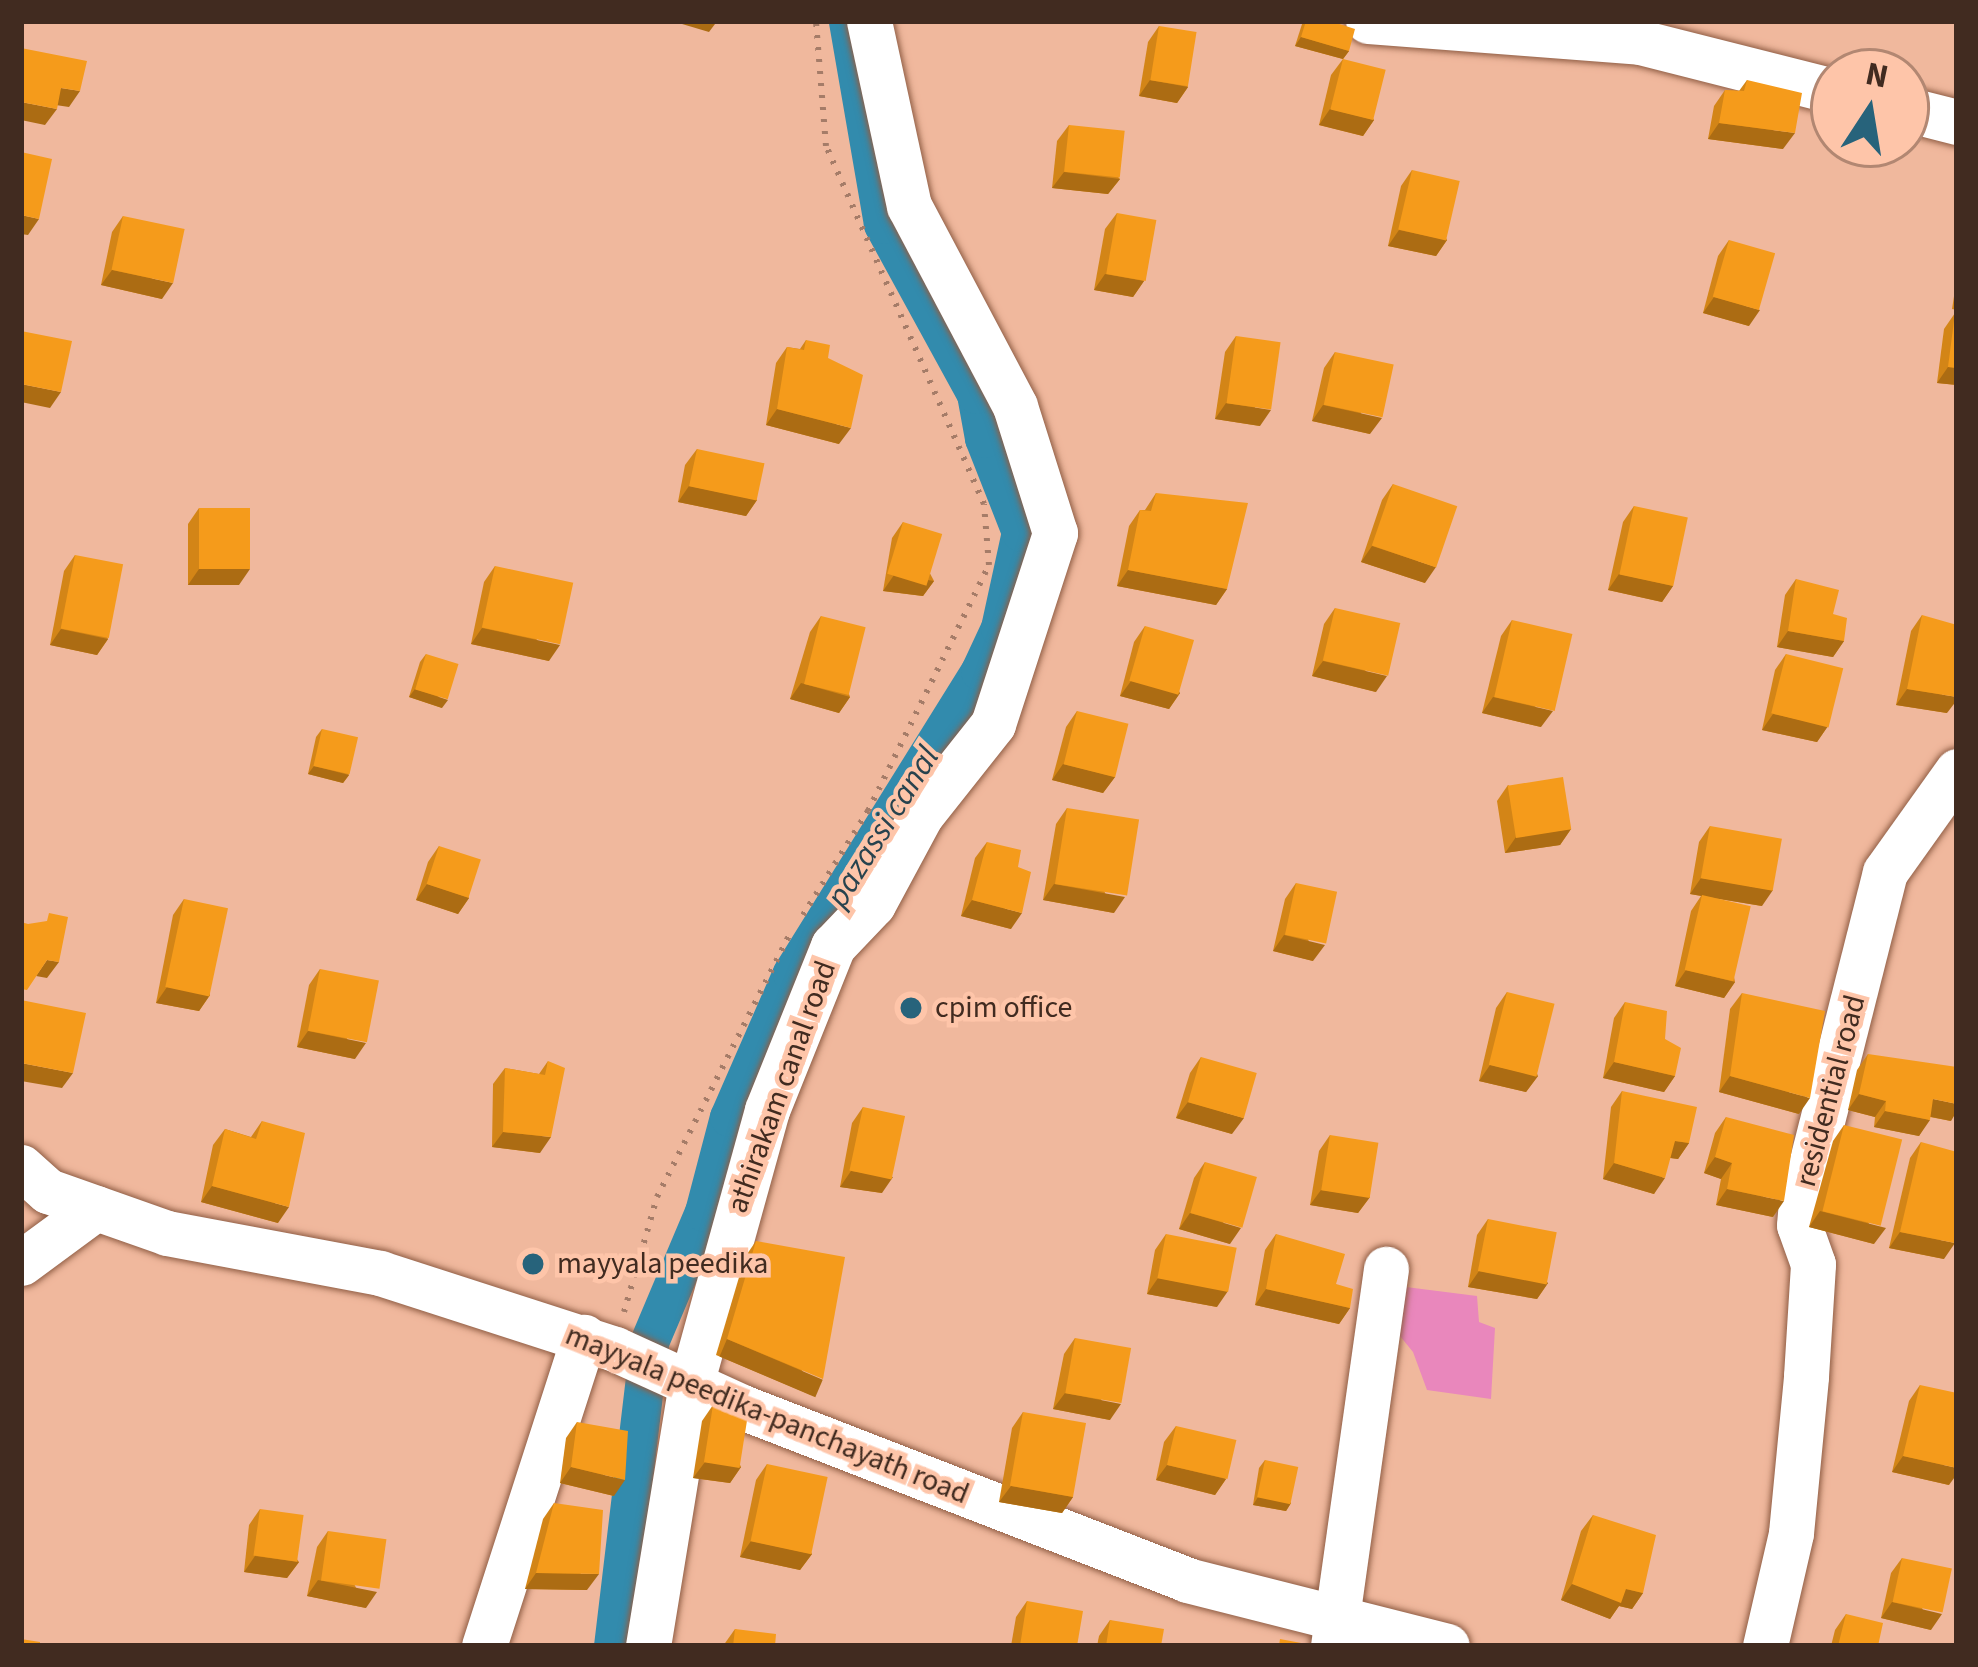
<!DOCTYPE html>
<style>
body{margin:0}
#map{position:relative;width:1978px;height:1667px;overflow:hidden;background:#f0b89d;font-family:"Source Sans 3",sans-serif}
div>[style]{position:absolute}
.green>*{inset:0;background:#e987bc}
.canal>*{height:39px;margin:-19.5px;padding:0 19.5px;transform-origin:19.5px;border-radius:19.5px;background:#328bad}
.path>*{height:6px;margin-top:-3px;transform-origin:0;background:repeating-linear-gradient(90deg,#a57c68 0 3px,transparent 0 12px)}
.roads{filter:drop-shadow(0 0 3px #905e45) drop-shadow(0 0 3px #905e45)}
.minor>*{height:45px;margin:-22.5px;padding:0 22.5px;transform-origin:22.5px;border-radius:22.5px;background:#fff}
.wall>*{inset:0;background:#d38517}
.shaded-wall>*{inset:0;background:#ac6c13;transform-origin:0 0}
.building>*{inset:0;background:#f59b1b;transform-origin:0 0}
.dots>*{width:33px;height:33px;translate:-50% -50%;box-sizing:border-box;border:6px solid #fec5a9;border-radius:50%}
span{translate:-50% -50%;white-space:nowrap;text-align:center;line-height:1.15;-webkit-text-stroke:9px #fec5a9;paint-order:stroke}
.poi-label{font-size:30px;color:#412b20}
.left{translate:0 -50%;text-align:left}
.street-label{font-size:30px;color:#412b20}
.water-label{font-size:33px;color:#28434e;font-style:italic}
.frame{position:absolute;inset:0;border:24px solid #412b20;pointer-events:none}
.north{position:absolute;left:1810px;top:48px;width:120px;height:120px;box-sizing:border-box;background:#fec5a9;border:3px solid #b28772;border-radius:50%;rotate:12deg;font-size:33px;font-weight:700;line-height:48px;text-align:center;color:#412b20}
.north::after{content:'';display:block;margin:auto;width:42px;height:54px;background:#27637b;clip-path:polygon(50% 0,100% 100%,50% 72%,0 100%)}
</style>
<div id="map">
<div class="green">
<div style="clip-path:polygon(1398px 1286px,1477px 1296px,1479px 1322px,1495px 1328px,1491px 1399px,1427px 1390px,1413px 1352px,1382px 1314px)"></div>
</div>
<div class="canal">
<div style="left:613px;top:1646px;width:306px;rotate:-83.2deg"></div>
<div style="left:649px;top:1342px;width:141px;rotate:-67.1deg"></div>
<div style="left:704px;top:1212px;width:98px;rotate:-75.3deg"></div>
<div style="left:729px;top:1117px;width:157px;rotate:-66.4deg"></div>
<div style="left:792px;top:973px;width:356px;rotate:-58.1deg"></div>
<div style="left:980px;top:671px;width:47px;rotate:-65.1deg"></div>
<div style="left:1000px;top:628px;width:98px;rotate:-77.7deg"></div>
<div style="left:1021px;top:532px;width:101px;rotate:-111.5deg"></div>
<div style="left:984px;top:438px;width:45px;rotate:-100.3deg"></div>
<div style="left:976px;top:394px;width:194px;rotate:-118.7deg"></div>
<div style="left:883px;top:224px;width:206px;rotate:-99.8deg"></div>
</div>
<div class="path">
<div style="left:803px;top:915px;width:123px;rotate:-58deg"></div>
<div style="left:868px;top:811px;width:274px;rotate:-63.8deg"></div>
<div style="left:989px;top:565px;width:61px;rotate:-94.7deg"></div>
<div style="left:984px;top:504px;width:391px;rotate:-113.8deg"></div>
<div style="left:826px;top:146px;width:125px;rotate:-94.6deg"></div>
<div style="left:624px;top:1312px;width:120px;rotate:-74deg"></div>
<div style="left:657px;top:1197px;width:292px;rotate:-63.2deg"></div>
</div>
<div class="roads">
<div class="minor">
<div style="left:1368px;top:21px;width:273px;rotate:4.4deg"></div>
<div style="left:1640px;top:42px;width:200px;rotate:14.2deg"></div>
<div style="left:1906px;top:109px;width:53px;rotate:14.3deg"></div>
<div style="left:21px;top:1167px;width:36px;rotate:42deg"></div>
<div style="left:48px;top:1191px;width:126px;rotate:19.4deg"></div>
<div style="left:167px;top:1233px;width:217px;rotate:10.6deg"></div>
<div style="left:380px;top:1273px;width:247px;rotate:17.9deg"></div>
<div style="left:615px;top:1349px;width:140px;rotate:24.5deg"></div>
<div style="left:742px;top:1407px;width:477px;rotate:21.2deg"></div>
<div style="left:1187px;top:1580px;width:268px;rotate:14.2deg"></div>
<div style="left:21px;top:1263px;width:93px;rotate:-36.3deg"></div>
<div style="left:484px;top:1646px;width:325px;rotate:-72.1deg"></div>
<div style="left:648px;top:1646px;width:266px;rotate:-80.7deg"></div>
<div style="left:691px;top:1384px;width:284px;rotate:-74.5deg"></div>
<div style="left:767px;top:1110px;width:177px;rotate:-68.1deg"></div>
<div style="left:833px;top:946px;width:58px;rotate:-46.4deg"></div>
<div style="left:873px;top:904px;width:101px;rotate:-61.7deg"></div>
<div style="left:921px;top:815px;width:116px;rotate:-51.6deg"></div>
<div style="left:993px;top:724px;width:201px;rotate:-72deg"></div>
<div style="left:1055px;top:533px;width:133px;rotate:-107.5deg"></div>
<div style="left:1015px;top:406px;width:226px;rotate:-117.9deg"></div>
<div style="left:909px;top:206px;width:189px;rotate:-102.2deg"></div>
<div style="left:1333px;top:1646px;width:381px;rotate:-82deg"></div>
<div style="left:1765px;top:1646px;width:116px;rotate:-77deg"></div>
<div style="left:1791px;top:1533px;width:158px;rotate:-84.5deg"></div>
<div style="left:1806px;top:1376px;width:112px;rotate:-86.4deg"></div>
<div style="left:1813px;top:1264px;width:41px;rotate:-109.7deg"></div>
<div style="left:1799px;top:1225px;width:21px;rotate:-85deg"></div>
<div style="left:1801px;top:1204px;width:342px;rotate:-75.8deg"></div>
<div style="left:1885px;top:872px;width:124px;rotate:-54.5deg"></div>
</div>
</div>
<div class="wall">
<div style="clip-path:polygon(1303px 21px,1330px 21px,1349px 51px,1343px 59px,1295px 46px)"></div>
<div style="clip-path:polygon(1159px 26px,1188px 87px,1177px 103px,1139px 96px,1148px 42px)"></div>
<div style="clip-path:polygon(1343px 59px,1374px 120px,1363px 136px,1319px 125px,1331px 75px)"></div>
<div style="clip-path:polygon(1747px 80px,1783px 149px,1708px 139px,1714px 106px,1725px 90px,1739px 91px)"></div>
<div style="clip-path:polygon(1069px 125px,1120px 179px,1108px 194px,1052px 188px,1057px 141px)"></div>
<div style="clip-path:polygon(1412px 170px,1447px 240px,1436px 256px,1388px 246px,1401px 186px)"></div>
<div style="clip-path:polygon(1117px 213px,1144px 281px,1133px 297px,1094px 290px,1105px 229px)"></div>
<div style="clip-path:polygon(123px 216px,162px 299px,101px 285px,112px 232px)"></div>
<div style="clip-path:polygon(1729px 240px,1749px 326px,1703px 313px,1718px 256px)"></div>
<div style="clip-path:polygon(1957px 277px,1957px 310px,1952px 309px)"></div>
<div style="clip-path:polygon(1955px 313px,1957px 313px,1957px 385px,1937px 383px,1944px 329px)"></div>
<div style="clip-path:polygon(1236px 336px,1260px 426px,1215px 419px,1225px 352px)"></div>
<div style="clip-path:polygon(806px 340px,828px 358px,839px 444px,766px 425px,776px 363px,787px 347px,800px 349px)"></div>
<div style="clip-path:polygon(1335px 352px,1370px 434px,1312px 421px,1324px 368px)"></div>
<div style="clip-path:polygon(697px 449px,757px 500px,746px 516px,678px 502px,685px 465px)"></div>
<div style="clip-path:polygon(1393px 484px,1425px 583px,1361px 562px,1382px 500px)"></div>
<div style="clip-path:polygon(1156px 493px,1227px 589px,1216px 605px,1117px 586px,1129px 526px,1140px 510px,1145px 510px)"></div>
<div style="clip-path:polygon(1634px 506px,1673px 586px,1662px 602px,1608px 590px,1623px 522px)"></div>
<div style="clip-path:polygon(199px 508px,239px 585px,188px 585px,188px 524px)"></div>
<div style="clip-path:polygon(903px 522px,934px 581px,923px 596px,883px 591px,892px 538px)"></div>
<div style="clip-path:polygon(75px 555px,108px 639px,97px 655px,50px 645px,64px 571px)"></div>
<div style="clip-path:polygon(495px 566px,549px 661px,471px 644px,484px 582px)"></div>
<div style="clip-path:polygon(1796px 579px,1844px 641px,1833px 657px,1777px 647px,1785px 595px)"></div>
<div style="clip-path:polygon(1335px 608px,1376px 692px,1312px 676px,1324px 624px)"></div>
<div style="clip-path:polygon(1922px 615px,1947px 713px,1896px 705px,1911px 631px)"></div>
<div style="clip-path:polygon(821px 616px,850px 697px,839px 713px,790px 699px,810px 632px)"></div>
<div style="clip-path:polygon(1512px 620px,1541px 727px,1482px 713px,1501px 636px)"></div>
<div style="clip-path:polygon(1145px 626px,1180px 693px,1169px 709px,1120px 696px,1134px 642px)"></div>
<div style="clip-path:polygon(426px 654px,442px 708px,409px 697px,420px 662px)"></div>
<div style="clip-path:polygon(1786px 654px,1828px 726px,1817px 742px,1762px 730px,1775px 670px)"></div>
<div style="clip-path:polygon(1077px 711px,1115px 777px,1103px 793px,1052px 780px,1066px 727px)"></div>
<div style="clip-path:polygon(322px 729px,349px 775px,343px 783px,308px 774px,316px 737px)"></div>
<div style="clip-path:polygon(1508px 785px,1571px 829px,1560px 845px,1505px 853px,1497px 801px)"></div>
<div style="clip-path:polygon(1067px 808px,1114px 913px,1043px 900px,1056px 824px)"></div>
<div style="clip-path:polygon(1710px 826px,1762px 906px,1719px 899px,1735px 982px,1724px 998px,1675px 986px,1691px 911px,1701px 896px,1690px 894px,1699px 842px)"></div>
<div style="clip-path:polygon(987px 842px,1011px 929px,961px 916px,975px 858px)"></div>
<div style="clip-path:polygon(439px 846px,469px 898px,458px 914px,416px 900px,428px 862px)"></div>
<div style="clip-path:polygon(1296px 883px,1313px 961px,1273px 951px,1285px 899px)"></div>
<div style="clip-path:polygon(184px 899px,210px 995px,199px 1011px,156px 1003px,173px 915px)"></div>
<div style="clip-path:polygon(320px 969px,355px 1059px,297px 1047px,309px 985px)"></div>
<div style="clip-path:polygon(1507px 992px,1538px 1076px,1526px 1092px,1479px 1081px,1496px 1008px)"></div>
<div style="clip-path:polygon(1742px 993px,1799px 1114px,1719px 1092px,1730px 1009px)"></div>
<div style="clip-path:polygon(1625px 1002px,1665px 1039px,1675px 1076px,1664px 1092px,1603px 1078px,1614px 1018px)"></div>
<div style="clip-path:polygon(1868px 1054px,1951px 1121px,1930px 1117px,1919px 1136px,1874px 1127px,1875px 1117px,1848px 1110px,1857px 1070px)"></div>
<div style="clip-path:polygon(1201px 1057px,1232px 1134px,1176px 1118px,1190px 1073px)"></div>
<div style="clip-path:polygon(548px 1061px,540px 1153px,492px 1147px,493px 1084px,505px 1068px,539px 1074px)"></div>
<div style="clip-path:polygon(1622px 1091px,1689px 1143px,1678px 1159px,1670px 1158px,1654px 1194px,1603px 1179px,1611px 1107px)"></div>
<div style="clip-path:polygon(863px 1107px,882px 1193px,840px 1187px,852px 1123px)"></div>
<div style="clip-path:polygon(1726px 1117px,1773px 1217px,1716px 1205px,1721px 1179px,1704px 1173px,1715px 1133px)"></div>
<div style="clip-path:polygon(262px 1121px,278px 1223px,201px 1202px,213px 1145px,225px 1129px,251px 1137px)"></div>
<div style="clip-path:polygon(1844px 1125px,1874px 1244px,1809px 1227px,1833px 1141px)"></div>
<div style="clip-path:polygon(1330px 1135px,1370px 1197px,1358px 1213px,1310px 1205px,1319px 1151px)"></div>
<div style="clip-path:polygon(1921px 1142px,1944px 1259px,1889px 1248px,1910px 1158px)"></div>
<div style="clip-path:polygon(1205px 1162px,1230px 1244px,1179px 1229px,1194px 1178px)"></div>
<div style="clip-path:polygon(1488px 1219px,1548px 1283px,1537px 1299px,1468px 1287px,1477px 1235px)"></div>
<div style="clip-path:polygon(1166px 1234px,1217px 1307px,1147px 1294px,1155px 1250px)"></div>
<div style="clip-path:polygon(1276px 1234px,1336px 1284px,1350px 1308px,1339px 1324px,1255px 1305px,1265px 1250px)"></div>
<div style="clip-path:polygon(756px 1241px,811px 1395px,716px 1355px,745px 1257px)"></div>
<div style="clip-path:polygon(1075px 1338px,1110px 1420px,1053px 1409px,1064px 1354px)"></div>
<div style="clip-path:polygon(1920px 1385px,1949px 1485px,1892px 1472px,1909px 1401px)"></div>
<div style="clip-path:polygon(713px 1405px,741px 1467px,730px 1483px,693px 1478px,702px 1421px)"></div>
<div style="clip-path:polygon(1023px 1412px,1073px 1497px,1062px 1513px,999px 1502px,1012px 1428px)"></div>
<div style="clip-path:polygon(577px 1422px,614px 1496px,560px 1483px,566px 1438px)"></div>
<div style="clip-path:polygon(1176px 1426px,1226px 1479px,1215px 1495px,1156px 1480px,1164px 1442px)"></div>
<div style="clip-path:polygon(1265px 1460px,1291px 1503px,1286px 1511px,1253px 1505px,1259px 1468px)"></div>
<div style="clip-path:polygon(767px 1464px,812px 1554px,800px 1570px,740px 1557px,756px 1480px)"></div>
<div style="clip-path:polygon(554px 1503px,587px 1590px,525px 1589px,543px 1519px)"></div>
<div style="clip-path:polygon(260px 1509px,299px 1562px,287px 1578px,244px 1572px,249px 1525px)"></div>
<div style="clip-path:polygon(1593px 1515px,1643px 1593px,1632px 1609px,1619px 1606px,1610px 1619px,1561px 1600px,1581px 1531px)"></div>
<div style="clip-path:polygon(328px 1531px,366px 1608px,307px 1596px,317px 1547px)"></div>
<div style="clip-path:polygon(1902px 1558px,1931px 1630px,1881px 1618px,1891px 1573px)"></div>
<div style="clip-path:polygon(1027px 1601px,1077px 1646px,1011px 1646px,1016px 1617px)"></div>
<div style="clip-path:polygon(1846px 1614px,1878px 1646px,1831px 1646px,1835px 1630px)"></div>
<div style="clip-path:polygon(1110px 1620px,1161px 1646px,1097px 1646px,1099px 1636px)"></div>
<div style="clip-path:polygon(735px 1629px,775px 1646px,723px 1646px)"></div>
</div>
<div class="shaded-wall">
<div style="clip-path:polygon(672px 21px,704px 21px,715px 24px,709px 32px)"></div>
<div style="clip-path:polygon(1301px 37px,1349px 51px,1343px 59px,1295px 46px)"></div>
<div style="clip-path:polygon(1150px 80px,1188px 87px,1177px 103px,1139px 96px)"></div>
<div style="clip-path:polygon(61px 88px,80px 91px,69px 107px,49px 104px)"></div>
<div style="clip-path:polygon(21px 102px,57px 109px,45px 125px,21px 120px)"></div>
<div style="clip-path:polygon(1330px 109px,1374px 120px,1363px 136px,1319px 125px)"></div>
<div style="clip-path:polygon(1719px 123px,1795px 133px,1783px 149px,1708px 139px)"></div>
<div style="clip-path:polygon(1064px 172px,1120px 179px,1108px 194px,1052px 188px)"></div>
<div style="clip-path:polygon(21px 215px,39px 219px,28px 235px,21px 234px)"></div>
<div style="clip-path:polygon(1399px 230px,1447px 240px,1436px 256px,1388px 246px)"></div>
<div style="clip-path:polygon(112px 270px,173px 283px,162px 299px,101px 285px)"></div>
<div style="clip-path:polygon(1105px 274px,1144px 281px,1133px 297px,1094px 290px)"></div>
<div style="clip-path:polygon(1714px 297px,1760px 310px,1749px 326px,1703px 313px)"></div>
<div style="clip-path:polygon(1948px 367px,1957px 368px,1957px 385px,1937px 383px)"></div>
<div style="clip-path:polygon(21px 384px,61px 392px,50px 408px,21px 402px)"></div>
<div style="clip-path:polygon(1226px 403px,1271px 410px,1260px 426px,1215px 419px)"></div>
<div style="clip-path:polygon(1323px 405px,1382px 418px,1370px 434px,1312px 421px)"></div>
<div style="clip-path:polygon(777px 409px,851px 428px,839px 444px,766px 425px)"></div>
<div style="clip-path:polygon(689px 486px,757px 500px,746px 516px,678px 502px)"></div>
<div style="clip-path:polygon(1372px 546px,1436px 567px,1425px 583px,1361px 562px)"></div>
<div style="clip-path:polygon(199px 569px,250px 569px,239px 585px,188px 585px)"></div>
<div style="clip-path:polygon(1128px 570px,1227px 589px,1216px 605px,1117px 586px)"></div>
<div style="clip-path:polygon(1619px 574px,1673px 586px,1662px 602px,1608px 590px)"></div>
<div style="clip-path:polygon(894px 575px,934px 581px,923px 596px,883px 591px)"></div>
<div style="clip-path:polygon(482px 628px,560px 645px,549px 661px,471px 644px)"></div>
<div style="clip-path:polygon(61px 629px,108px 639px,97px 655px,50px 645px)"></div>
<div style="clip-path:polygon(1788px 631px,1844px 641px,1833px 657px,1777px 647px)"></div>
<div style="clip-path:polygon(1323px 661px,1387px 676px,1376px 692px,1312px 676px)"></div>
<div style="clip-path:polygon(1131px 681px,1180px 693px,1169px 709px,1120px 696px)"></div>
<div style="clip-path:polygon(801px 683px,850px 697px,839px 713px,790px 699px)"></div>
<div style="clip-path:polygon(415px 689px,448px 700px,442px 708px,409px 697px)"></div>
<div style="clip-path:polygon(1907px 689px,1957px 697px,1957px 700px,1947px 713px,1896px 705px)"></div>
<div style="clip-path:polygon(1493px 697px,1553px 711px,1541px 727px,1482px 713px)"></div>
<div style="clip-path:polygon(1773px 714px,1828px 726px,1817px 742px,1762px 730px)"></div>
<div style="clip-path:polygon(1063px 764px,1115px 777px,1103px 793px,1052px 780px)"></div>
<div style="clip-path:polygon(314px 766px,349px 775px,343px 783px,308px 774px)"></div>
<div style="clip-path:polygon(1571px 829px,1560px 845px,1505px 853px,1516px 837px)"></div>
<div style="clip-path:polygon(1701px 878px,1773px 890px,1762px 906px,1690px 894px)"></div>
<div style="clip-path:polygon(427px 884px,469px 898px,458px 914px,416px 900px)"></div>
<div style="clip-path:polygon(1054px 884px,1125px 897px,1114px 913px,1043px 900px)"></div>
<div style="clip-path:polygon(972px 900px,1022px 913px,1011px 929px,961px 916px)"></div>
<div style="clip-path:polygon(1284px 935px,1325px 945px,1313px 961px,1273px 951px)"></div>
<div style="clip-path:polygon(47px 960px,59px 962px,47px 978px,36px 976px)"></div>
<div style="clip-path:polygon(1686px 970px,1735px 982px,1724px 998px,1675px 986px)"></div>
<div style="clip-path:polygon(167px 987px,210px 995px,199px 1011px,156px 1003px)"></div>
<div style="clip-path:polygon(308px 1031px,366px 1043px,355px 1059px,297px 1047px)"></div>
<div style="clip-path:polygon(1614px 1062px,1675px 1076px,1664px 1092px,1603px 1078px)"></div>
<div style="clip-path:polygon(21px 1063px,73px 1073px,62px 1088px,21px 1081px)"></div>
<div style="clip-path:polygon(1490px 1065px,1538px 1076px,1526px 1092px,1479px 1081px)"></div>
<div style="clip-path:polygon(1730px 1076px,1810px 1098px,1799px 1114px,1719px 1092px)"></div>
<div style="clip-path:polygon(1859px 1094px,1886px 1101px,1875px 1117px,1848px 1110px)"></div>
<div style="clip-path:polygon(1933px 1099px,1957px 1104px,1957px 1111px,1951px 1121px,1922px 1115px)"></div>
<div style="clip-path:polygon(1188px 1102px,1244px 1118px,1232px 1134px,1176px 1118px)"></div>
<div style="clip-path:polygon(1885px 1111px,1930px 1120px,1919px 1136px,1874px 1127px)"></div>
<div style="clip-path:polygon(503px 1132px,551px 1137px,540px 1153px,492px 1147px)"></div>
<div style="clip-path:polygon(1675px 1141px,1689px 1143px,1678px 1159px,1664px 1157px)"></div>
<div style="clip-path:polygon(1715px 1157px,1732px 1163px,1721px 1179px,1704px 1173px)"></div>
<div style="clip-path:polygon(1614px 1163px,1665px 1178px,1654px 1194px,1603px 1179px)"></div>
<div style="clip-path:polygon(851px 1171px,893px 1177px,882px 1193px,840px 1187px)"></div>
<div style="clip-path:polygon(212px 1186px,289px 1207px,278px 1223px,201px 1202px)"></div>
<div style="clip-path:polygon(1727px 1189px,1784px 1201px,1773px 1217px,1716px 1205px)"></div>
<div style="clip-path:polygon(1321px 1190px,1370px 1197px,1358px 1213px,1310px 1205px)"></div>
<div style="clip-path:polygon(1820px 1211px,1886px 1228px,1874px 1244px,1809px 1227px)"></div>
<div style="clip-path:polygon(1190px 1213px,1241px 1228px,1230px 1244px,1179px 1229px)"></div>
<div style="clip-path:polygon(1900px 1232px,1955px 1243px,1944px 1259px,1889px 1248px)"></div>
<div style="clip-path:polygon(1479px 1271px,1548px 1283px,1537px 1299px,1468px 1287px)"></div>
<div style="clip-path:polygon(1158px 1278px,1228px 1291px,1217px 1307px,1147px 1294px)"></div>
<div style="clip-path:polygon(1266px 1289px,1350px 1308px,1339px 1324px,1255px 1305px)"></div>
<div style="left:727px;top:1339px;width:104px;height:19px;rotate:23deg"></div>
<div style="clip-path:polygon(1065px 1393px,1121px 1404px,1110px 1420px,1053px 1409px)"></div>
<div style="clip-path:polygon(1903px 1456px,1957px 1468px,1957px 1474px,1949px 1485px,1892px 1472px)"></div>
<div style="clip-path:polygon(705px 1462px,741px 1467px,730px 1483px,693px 1478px)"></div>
<div style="clip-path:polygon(1167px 1465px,1226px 1479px,1215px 1495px,1156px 1480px)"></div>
<div style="clip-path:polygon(571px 1467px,625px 1480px,614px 1496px,560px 1483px)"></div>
<div style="clip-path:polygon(1011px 1486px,1073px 1497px,1062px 1513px,999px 1502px)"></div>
<div style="clip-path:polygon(1258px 1497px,1291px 1503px,1286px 1511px,1253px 1505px)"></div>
<div style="clip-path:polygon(751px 1541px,812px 1554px,800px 1570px,740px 1557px)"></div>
<div style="clip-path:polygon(255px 1556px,299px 1562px,287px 1578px,244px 1572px)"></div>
<div style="clip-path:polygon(536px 1573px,599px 1574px,587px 1590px,525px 1589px)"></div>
<div style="clip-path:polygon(318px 1580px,377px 1592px,366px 1608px,307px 1596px)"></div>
<div style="clip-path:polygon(1572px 1584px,1626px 1589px,1643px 1593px,1632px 1609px,1619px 1606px,1610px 1619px,1561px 1600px)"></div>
<div style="clip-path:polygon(1892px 1602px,1942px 1614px,1931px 1630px,1881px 1618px)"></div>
</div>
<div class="building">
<div style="clip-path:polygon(1306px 21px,1330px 21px,1355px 29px,1349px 51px,1301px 37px)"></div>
<div style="left:1159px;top:26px;width:38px;height:55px;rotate:9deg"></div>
<div style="clip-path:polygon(21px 48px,87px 61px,80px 91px,61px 88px,57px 109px,21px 102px)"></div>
<div style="left:1343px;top:59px;width:44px;height:52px;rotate:14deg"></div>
<div style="clip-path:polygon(1747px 80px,1802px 93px,1795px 133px,1719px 123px,1725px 90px,1744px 91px)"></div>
<div style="left:1069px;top:125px;width:56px;height:47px;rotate:6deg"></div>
<div style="clip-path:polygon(21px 152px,52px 159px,39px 219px,21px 215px)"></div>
<div style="left:1412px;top:170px;width:49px;height:61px;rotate:13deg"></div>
<div style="left:1117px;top:213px;width:40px;height:62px;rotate:10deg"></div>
<div style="left:123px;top:216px;width:63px;height:55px;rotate:12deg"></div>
<div style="left:1729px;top:240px;width:48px;height:59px;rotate:16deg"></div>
<div style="clip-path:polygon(1955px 313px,1957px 313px,1957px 368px,1948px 367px)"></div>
<div style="clip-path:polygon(21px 331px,72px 341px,61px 392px,21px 384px)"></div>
<div style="left:1236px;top:336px;width:45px;height:68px;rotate:8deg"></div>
<div style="clip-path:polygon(806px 340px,830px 345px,828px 358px,863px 375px,851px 428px,777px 409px,787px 347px,804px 350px)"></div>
<div style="left:1335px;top:352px;width:60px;height:54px;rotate:12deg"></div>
<div style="left:697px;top:449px;width:69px;height:38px;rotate:12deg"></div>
<div style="left:1393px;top:484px;width:68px;height:65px;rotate:19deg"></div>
<div style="clip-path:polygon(1156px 493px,1248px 503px,1227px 589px,1128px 570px,1140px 510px,1151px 511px)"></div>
<div style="left:1634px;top:506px;width:55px;height:70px;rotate:12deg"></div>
<div style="left:199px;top:508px;width:51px;height:61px"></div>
<div style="left:903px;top:522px;width:41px;height:54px;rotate:17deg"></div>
<div style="left:75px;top:555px;width:49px;height:75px;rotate:11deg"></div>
<div style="left:495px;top:566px;width:80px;height:63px;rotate:12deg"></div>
<div style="clip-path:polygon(1796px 579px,1839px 590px,1833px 614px,1847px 618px,1844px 641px,1788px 631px)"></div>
<div style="left:1335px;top:608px;width:67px;height:54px;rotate:13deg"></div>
<div style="clip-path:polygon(1922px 615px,1957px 625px,1957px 697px,1907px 689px)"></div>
<div style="left:821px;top:616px;width:46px;height:70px;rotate:14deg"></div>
<div style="left:1512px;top:620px;width:62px;height:79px;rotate:13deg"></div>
<div style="left:1145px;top:626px;width:51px;height:57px;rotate:16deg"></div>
<div style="left:426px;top:654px;width:34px;height:37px;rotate:17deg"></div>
<div style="left:1786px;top:654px;width:59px;height:61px;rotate:14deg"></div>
<div style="left:1077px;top:711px;width:53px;height:55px;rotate:14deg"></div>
<div style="left:322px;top:729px;width:37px;height:38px;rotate:13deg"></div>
<div style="left:1563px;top:777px;width:53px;height:56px;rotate:81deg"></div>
<div style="left:1067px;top:808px;width:73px;height:77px;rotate:9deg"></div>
<div style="left:1710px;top:826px;width:73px;height:53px;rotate:10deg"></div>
<div style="clip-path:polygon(987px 842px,1021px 850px,1018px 867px,1031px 872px,1022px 913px,972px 900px)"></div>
<div style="left:439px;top:846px;width:44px;height:40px;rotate:18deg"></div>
<div style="left:1296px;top:883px;width:42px;height:53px;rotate:12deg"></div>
<div style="left:1702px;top:895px;width:50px;height:77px;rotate:13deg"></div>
<div style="left:184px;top:899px;width:45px;height:90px;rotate:12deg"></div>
<div style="clip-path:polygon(49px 913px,68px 917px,59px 962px,47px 960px,27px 990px,21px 989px,21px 922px,28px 924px,47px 921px)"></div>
<div style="left:320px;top:969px;width:60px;height:63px;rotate:11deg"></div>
<div style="left:1507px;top:992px;width:49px;height:75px;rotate:14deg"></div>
<div style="clip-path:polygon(1742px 993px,1825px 1011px,1810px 1098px,1730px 1076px)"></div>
<div style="clip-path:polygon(21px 1000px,86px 1013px,73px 1073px,21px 1063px)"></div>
<div style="clip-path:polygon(1625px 1002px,1667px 1011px,1665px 1039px,1681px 1048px,1675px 1076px,1614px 1062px)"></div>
<div style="clip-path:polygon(1868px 1054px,1957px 1067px,1957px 1104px,1933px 1099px,1930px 1120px,1885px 1111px,1886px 1101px,1859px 1094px)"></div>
<div style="left:1201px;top:1057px;width:58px;height:47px;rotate:16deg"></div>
<div style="clip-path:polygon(548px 1061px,565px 1068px,551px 1137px,503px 1132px,505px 1068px,545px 1075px)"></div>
<div style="clip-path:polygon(1622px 1091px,1697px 1107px,1689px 1143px,1675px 1141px,1665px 1178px,1614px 1163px)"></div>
<div style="left:863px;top:1107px;width:43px;height:65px;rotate:12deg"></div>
<div style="clip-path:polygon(1726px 1117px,1794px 1135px,1784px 1201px,1727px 1189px,1732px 1163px,1715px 1157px)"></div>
<div style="clip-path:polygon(262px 1121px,305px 1133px,289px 1207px,212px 1186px,225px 1129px,256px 1139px)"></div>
<div style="left:1844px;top:1125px;width:60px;height:89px;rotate:14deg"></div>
<div style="left:1330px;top:1135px;width:49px;height:56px;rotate:9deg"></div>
<div style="clip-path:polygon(1921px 1142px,1957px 1152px,1957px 1230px,1955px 1243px,1900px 1232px)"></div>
<div style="left:1205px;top:1162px;width:54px;height:53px;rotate:16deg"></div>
<div style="left:1488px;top:1219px;width:70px;height:53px;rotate:11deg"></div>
<div style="left:1166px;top:1234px;width:72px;height:45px;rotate:11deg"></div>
<div style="clip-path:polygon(1276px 1234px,1345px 1254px,1336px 1284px,1353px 1289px,1350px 1308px,1266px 1289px)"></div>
<div style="clip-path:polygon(756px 1241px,845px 1257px,823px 1379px,727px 1339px)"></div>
<div style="left:1075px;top:1338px;width:57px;height:56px;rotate:10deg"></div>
<div style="clip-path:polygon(1920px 1385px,1957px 1393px,1957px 1468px,1903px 1456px)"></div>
<div style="left:713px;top:1405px;width:36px;height:58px;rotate:9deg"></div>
<div style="left:1023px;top:1412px;width:64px;height:75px;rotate:10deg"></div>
<div style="clip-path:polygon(577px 1422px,628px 1431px,625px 1480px,571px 1467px)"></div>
<div style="left:1176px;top:1426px;width:62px;height:40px;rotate:13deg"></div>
<div style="left:1265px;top:1460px;width:34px;height:38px;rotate:12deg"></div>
<div style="left:767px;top:1464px;width:62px;height:79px;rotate:12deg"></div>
<div style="clip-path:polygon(554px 1503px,603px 1510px,599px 1574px,536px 1573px)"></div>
<div style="left:260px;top:1509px;width:44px;height:47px;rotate:8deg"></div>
<div style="clip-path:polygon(1593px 1515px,1656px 1535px,1643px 1593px,1626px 1589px,1621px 1603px,1572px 1584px)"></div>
<div style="left:328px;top:1531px;width:59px;height:50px;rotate:8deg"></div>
<div style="left:1902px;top:1558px;width:51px;height:45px;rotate:12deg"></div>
<div style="clip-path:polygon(1027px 1601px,1083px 1611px,1077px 1646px,1020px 1646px)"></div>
<div style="clip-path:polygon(1846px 1614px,1883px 1623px,1878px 1646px,1838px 1646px)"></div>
<div style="clip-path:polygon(1110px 1620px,1164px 1629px,1161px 1646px,1106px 1646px)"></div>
<div style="clip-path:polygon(735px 1629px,776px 1634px,775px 1646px,733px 1646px)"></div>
<div style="clip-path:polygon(21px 1639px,40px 1642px,40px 1646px,21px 1646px)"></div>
<div style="clip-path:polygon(1280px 1639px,1317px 1646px,1279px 1646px)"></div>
</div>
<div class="dots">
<div style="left:911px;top:1008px;background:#27637b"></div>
<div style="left:533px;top:1264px;background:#27637b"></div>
</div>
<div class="poi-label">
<span class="left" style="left:935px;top:1008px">cpim office</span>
<span class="left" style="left:557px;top:1264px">mayyala peedika</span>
</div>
<div class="street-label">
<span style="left:782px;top:1087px;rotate:-70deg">athirakam canal road</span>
<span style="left:1831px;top:1091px;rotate:-75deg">residential road</span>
<span style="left:767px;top:1415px;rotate:22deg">mayyala peedika-panchayath road</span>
</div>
<div class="water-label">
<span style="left:883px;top:827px;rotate:-58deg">pazassi canal</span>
</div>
<div class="frame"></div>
<div class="north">N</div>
</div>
